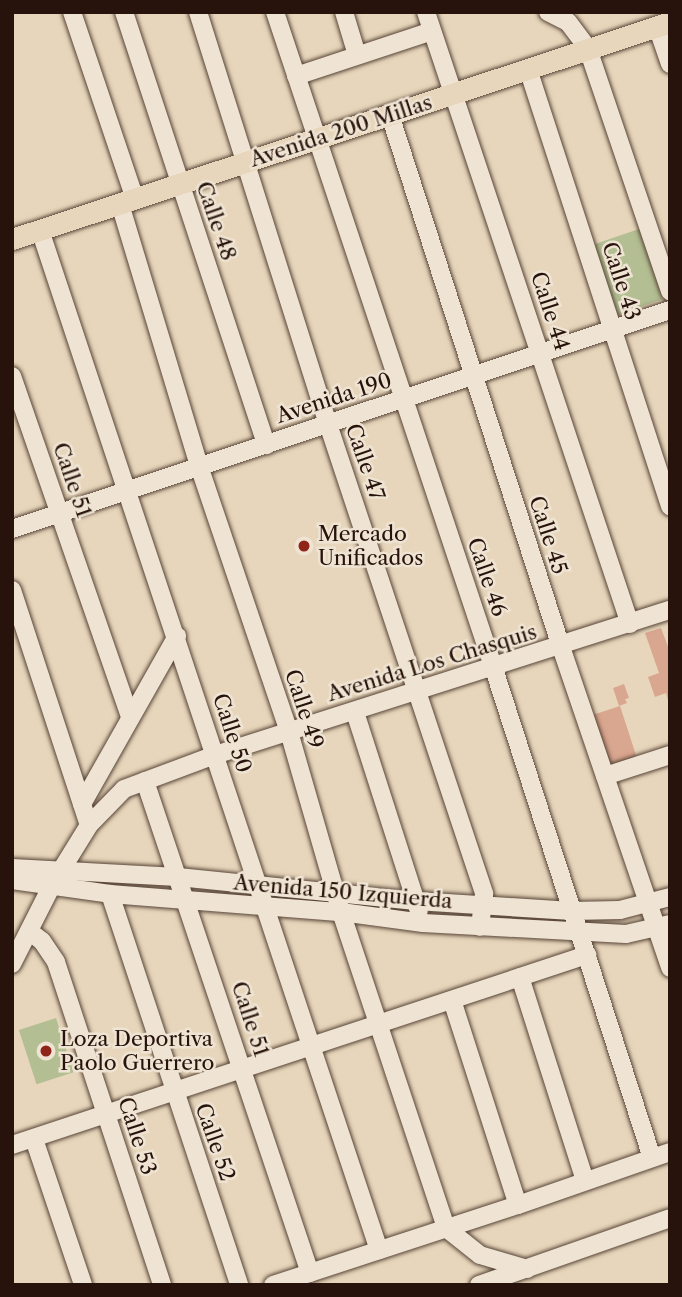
<!DOCTYPE html>
<style>
body{margin:0}
#map{position:relative;width:682px;height:1297px;overflow:hidden;background:#e7d6bb;font-family:"Libre Caslon Text",serif}
div>[style]{position:absolute}
.green>*{inset:0;background:#b3be92;transform-origin:0 0}
.building>*{inset:0;background:#d9a68f;transform-origin:0 0}
.roads{filter:drop-shadow(0 0 2px #574437) drop-shadow(0 0 2px #574437)}
.minor>*{height:18px;margin:-9px;padding:0 9px;transform-origin:9px;border-radius:9px;background:#efe4d3}
.major>*{height:21px;margin:-10.5px;padding:0 10.5px;transform-origin:10.5px;border-radius:10.5px;background:#e7d6bb}
.dots>*{width:19px;height:19px;translate:-50% -50%;box-sizing:border-box;border:4px solid #efe4d3;border-radius:50%}
span{translate:-50% -50%;white-space:nowrap;text-align:center;line-height:1.15;-webkit-text-stroke:5px #efe4d3;paint-order:stroke}
.street-label{font-size:21px;color:#27130b}
.poi-label{font-size:21px;color:#27130b}
.left{translate:0 -50%;text-align:left}
.frame{position:absolute;inset:0;border:14px solid #27130b;pointer-events:none}
</style>
<div id="map">
<div class="green">
<div style="left:639px;top:229px;width:74px;height:51px;rotate:71deg"></div>
<div style="left:56px;top:1018px;width:57px;height:39px;rotate:72deg"></div>
</div>
<div class="building">
<div style="clip-path:polygon(661px 628px,670px 652px,669px 704px,666px 693px,655px 697px,648px 677px,659px 673px,645px 633px)"></div>
<div style="clip-path:polygon(624px 684px,629px 698px,625px 699px,627px 703px,619px 706px,613px 688px)"></div>
<div style="left:620px;top:706px;width:54px;height:28px;rotate:72deg"></div>
</div>
<div class="roads">
<div class="minor">
<div style="left:72px;top:12px;width:197px;rotate:71.4deg"></div>
<div style="left:124px;top:12px;width:456px;rotate:71.8deg"></div>
<div style="left:198px;top:12px;width:432px;rotate:72.5deg"></div>
<div style="left:328px;top:424px;width:495px;rotate:71.6deg"></div>
<div style="left:484px;top:894px;width:33px;rotate:97deg"></div>
<div style="left:275px;top:12px;width:689px;rotate:71.57deg"></div>
<div style="left:493px;top:666px;width:517px;rotate:72.09deg"></div>
<div style="left:344px;top:12px;width:45px;rotate:73.2deg"></div>
<div style="left:426px;top:12px;width:645px;rotate:71.57deg"></div>
<div style="left:548px;top:12px;width:22px;rotate:27deg"></div>
<div style="left:568px;top:22px;width:34px;rotate:53deg"></div>
<div style="left:588px;top:49px;width:256px;rotate:71.3deg"></div>
<div style="left:657px;top:26px;width:40px;rotate:71.1deg"></div>
<div style="left:528px;top:69px;width:460px;rotate:72deg"></div>
<div style="left:296px;top:76px;width:143px;rotate:-18.3deg"></div>
<div style="left:390px;top:115px;width:559px;rotate:72.18deg"></div>
<div style="left:561px;top:647px;width:339px;rotate:71.2deg"></div>
<div style="left:120px;top:204px;width:274px;rotate:73.2deg"></div>
<div style="left:199px;top:466px;width:281px;rotate:71.3deg"></div>
<div style="left:289px;top:732px;width:187px;rotate:73.9deg"></div>
<div style="left:341px;top:912px;width:333px;rotate:71.6deg"></div>
<div style="left:446px;top:1228px;width:43px;rotate:38.5deg"></div>
<div style="left:480px;top:1255px;width:49px;rotate:16.6deg"></div>
<div style="left:40px;top:230px;width:1075px;rotate:71.62deg"></div>
<div style="left:12px;top:376px;width:361px;rotate:70.9deg"></div>
<div style="left:12px;top:529px;width:693px;rotate:-18.41deg"></div>
<div style="left:12px;top:590px;width:247px;rotate:71.9deg"></div>
<div style="left:355px;top:712px;width:209px;rotate:72.2deg"></div>
<div style="left:605px;top:776px;width:68px;rotate:-17.9deg"></div>
<div style="left:145px;top:781px;width:519px;rotate:71.46deg"></div>
<div style="left:82px;top:804px;width:193px;rotate:-60.5deg"></div>
<div style="left:12px;top:868px;width:166px;rotate:3.1deg"></div>
<div style="left:178px;top:877px;width:239px;rotate:5.8deg"></div>
<div style="left:416px;top:901px;width:156px;rotate:3.7deg"></div>
<div style="left:572px;top:911px;width:48px;rotate:-1.2deg"></div>
<div style="left:620px;top:910px;width:52px;rotate:-14.6deg"></div>
<div style="left:12px;top:880px;width:99px;rotate:8.1deg"></div>
<div style="left:110px;top:894px;width:232px;rotate:4.5deg"></div>
<div style="left:341px;top:912px;width:83px;rotate:7.6deg"></div>
<div style="left:423px;top:923px;width:203px;rotate:3.1deg"></div>
<div style="left:626px;top:934px;width:45px;rotate:-12.8deg"></div>
<div style="left:110px;top:894px;width:412px;rotate:71.7deg"></div>
<div style="left:29px;top:931px;width:16px;rotate:38deg"></div>
<div style="left:42px;top:941px;width:25px;rotate:56deg"></div>
<div style="left:56px;top:962px;width:340px;rotate:71.8deg"></div>
<div style="left:12px;top:964px;width:89px;rotate:-63.1deg"></div>
<div style="left:52px;top:885px;width:70px;rotate:-58.3deg"></div>
<div style="left:89px;top:825px;width:50px;rotate:-45.8deg"></div>
<div style="left:124px;top:789px;width:97px;rotate:-20.5deg"></div>
<div style="left:215px;top:755px;width:478px;rotate:-17.7deg"></div>
<div style="left:520px;top:977px;width:214px;rotate:72.3deg"></div>
<div style="left:452px;top:1000px;width:215px;rotate:72.2deg"></div>
<div style="left:34px;top:1139px;width:154px;rotate:71.4deg"></div>
<div style="left:12px;top:1145px;width:606px;rotate:-18.29deg"></div>
<div style="left:273px;top:1285px;width:258px;rotate:-18.1deg"></div>
<div style="left:518px;top:1205px;width:161px;rotate:-19.2deg"></div>
<div style="left:479px;top:1285px;width:202px;rotate:-19.3deg"></div>
</div>
<div class="major">
<div style="left:12px;top:239px;width:693px;rotate:-18.25deg"></div>
</div>
</div>
<div class="dots">
<div style="left:304px;top:546px;background:#8f2418"></div>
<div style="left:46px;top:1051px;background:#8f2418"></div>
</div>
<div class="street-label">
<span style="left:341px;top:131px;rotate:-18deg">Avenida 200 Millas</span>
<span style="left:216px;top:221px;rotate:71deg">Calle 48</span>
<span style="left:621px;top:281px;rotate:72deg">Calle 43</span>
<span style="left:550px;top:311px;rotate:72deg">Calle 44</span>
<span style="left:334px;top:398px;rotate:-18deg">Avenida 190</span>
<span style="left:365px;top:462px;rotate:71deg">Calle 47</span>
<span style="left:72px;top:480px;rotate:71deg">Calle 51</span>
<span style="left:548px;top:535px;rotate:72deg">Calle 45</span>
<span style="left:487px;top:577px;rotate:71deg">Calle 46</span>
<span style="left:432px;top:663px;rotate:-17deg">Avenida Los Chasquis</span>
<span style="left:304px;top:709px;rotate:72deg">Calle 49</span>
<span style="left:232px;top:733px;rotate:72deg">Calle 50</span>
<span style="left:343px;top:892px;rotate:5deg">Avenida 150 Izquierda</span>
<span style="left:250px;top:1019px;rotate:72deg">Calle 51</span>
<span style="left:137px;top:1136px;rotate:72deg">Calle 53</span>
<span style="left:215px;top:1142px;rotate:71deg">Calle 52</span>
</div>
<div class="poi-label">
<span class="left" style="left:318px;top:546px">Mercado<br>Unificados</span>
<span class="left" style="left:60px;top:1051px">Loza Deportiva<br>Paolo Guerrero</span>
</div>
<div class="frame"></div>
</div>
